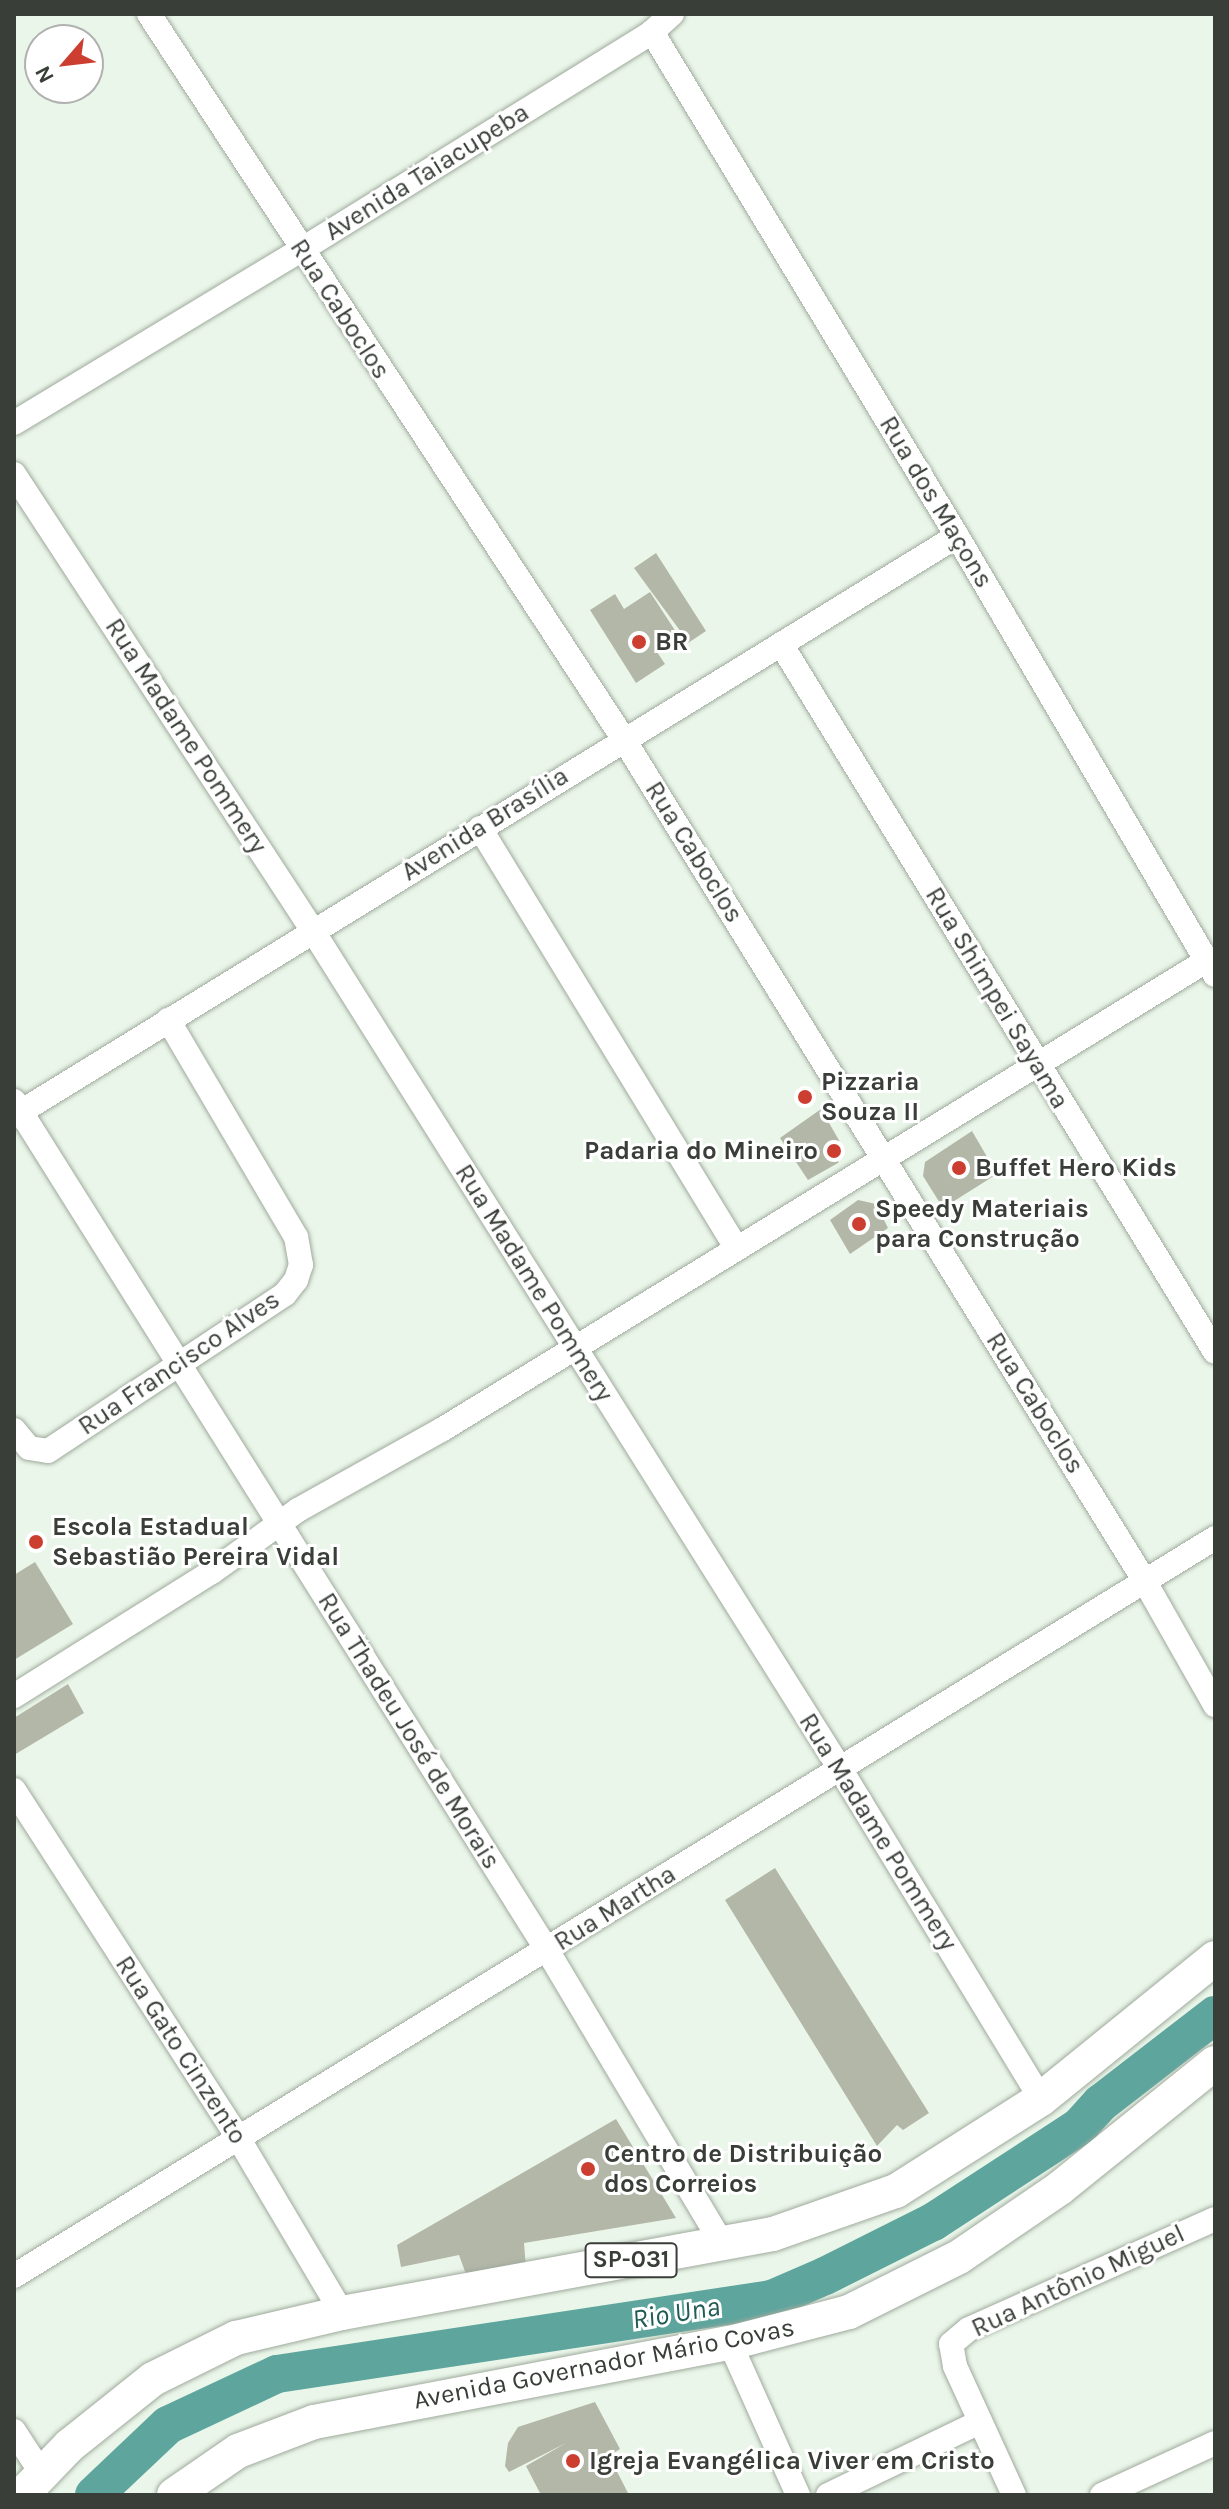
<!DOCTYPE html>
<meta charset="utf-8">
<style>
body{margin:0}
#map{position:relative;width:1229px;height:2509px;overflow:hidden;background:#eaf6e9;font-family:Karla,sans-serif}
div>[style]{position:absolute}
.river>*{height:38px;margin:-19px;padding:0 19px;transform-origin:19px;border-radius:19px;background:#5ea59e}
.building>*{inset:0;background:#b3b7a8}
.roads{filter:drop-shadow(0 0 2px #9faa9d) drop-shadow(0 0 2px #9faa9d)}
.minor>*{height:24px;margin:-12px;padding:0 12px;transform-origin:12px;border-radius:12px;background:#fff}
.highway>*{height:34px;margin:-17px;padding:0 17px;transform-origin:17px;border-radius:17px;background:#fff}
.dots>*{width:22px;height:22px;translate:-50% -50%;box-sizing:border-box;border:4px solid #fff;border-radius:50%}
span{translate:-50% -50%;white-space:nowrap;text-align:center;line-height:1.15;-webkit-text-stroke:6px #fff;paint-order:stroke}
.shield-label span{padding:2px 6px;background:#fff;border:2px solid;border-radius:6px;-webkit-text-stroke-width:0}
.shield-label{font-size:24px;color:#393e39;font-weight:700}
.street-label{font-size:26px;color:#393e39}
.poi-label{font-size:26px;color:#393e39;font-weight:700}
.left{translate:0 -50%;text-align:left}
.right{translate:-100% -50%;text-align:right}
.water-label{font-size:28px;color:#205b56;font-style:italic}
.frame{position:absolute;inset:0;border:16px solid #393e39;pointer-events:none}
.north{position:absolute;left:24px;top:24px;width:80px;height:80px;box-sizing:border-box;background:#fff;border:2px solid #b0b2b0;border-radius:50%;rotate:242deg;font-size:22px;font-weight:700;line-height:32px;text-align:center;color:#393e39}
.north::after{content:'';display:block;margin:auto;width:28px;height:36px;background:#cc3f30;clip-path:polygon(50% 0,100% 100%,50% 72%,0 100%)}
</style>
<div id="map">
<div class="river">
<div style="left:94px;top:2495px;width:102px;rotate:-43.4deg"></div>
<div style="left:168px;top:2425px;width:120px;rotate:-25.1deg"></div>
<div style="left:277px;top:2374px;width:501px;rotate:-8.62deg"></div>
<div style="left:772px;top:2299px;width:58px;rotate:-23.5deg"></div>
<div style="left:825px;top:2276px;width:121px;rotate:-26.6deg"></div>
<div style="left:933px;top:2222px;width:176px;rotate:-33.1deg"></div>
<div style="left:1080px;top:2126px;width:31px;rotate:-48deg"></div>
<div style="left:1101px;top:2103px;width:144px;rotate:-37.7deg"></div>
</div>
<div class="building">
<div style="clip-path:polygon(656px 553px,706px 631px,682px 647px,676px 640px,681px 632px,634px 568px)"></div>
<div style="clip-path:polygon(650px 592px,678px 635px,655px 649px,665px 664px,636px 683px,590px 610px,615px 594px,624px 609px)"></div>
<div style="clip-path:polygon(821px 1109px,844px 1149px,838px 1163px,808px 1180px,780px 1138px)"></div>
<div style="clip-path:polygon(972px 1131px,997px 1174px,943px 1208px,923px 1176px,925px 1162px)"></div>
<div style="clip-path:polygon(858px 1200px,876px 1204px,888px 1228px,850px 1254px,830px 1220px)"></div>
<div style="clip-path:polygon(35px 1562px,73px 1624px,14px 1660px,14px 1575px)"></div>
<div style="clip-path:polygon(68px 1684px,84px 1713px,14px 1755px,14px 1718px)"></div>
<div style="clip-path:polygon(775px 1868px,929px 2113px,903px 2130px,897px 2125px,877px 2146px,725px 1900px)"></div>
<div style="clip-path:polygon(616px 2119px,676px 2218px,524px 2243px,526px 2268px,467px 2277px,459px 2255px,401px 2267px,397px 2245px)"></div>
<div style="clip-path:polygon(595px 2402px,620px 2449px,609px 2456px,629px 2495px,541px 2495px,526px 2466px,566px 2443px,509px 2472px,505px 2466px,508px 2443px,518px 2427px)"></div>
</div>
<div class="roads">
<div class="minor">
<div style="left:149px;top:14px;width:865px;rotate:56.79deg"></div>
<div style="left:623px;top:738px;width:990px;rotate:58.25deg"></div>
<div style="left:1144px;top:1580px;width:144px;rotate:60.4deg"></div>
<div style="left:652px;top:32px;width:589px;rotate:58.82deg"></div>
<div style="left:957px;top:536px;width:509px;rotate:59.56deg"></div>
<div style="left:14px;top:423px;width:335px;rotate:-31.1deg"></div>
<div style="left:301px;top:250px;width:413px;rotate:-31.8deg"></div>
<div style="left:652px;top:32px;width:27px;rotate:-42deg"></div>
<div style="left:14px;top:474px;width:546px;rotate:56.8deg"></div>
<div style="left:313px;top:931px;width:991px;rotate:57.82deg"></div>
<div style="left:841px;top:1770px;width:385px;rotate:58.7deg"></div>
<div style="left:781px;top:644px;width:830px;rotate:58.49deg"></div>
<div style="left:480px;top:828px;width:493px;rotate:58.6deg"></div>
<div style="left:14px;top:1101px;width:1002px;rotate:57.88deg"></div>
<div style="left:547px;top:1950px;width:341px;rotate:59.2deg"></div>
<div style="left:14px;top:1116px;width:1107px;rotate:-31.59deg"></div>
<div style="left:14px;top:1430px;width:23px;rotate:50deg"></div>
<div style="left:29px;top:1448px;width:19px;rotate:9deg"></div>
<div style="left:48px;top:1451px;width:284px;rotate:-33.5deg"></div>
<div style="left:285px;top:1294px;width:18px;rotate:-52deg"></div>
<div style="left:296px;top:1280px;width:16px;rotate:-72deg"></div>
<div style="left:301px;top:1265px;width:28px;rotate:-100deg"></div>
<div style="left:296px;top:1237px;width:252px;rotate:-120.5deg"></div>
<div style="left:14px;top:1696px;width:234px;rotate:-32.1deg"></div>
<div style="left:212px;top:1572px;width:106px;rotate:-35.8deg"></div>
<div style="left:298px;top:1510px;width:166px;rotate:-29.2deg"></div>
<div style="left:443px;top:1429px;width:895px;rotate:-31.52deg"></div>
<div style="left:14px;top:1790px;width:417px;rotate:57.2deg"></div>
<div style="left:240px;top:2141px;width:200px;rotate:59.3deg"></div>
<div style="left:14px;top:2276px;width:1410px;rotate:-31.57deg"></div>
<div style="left:730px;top:2343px;width:167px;rotate:65.9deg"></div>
<div style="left:14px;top:2431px;width:51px;rotate:56.9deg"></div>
<div style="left:828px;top:2495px;width:169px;rotate:-25.7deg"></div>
<div style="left:1014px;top:2495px;width:142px;rotate:-114.6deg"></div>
<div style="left:955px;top:2366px;width:22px;rotate:-100deg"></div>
<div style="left:951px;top:2344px;width:23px;rotate:-40deg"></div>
<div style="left:969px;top:2329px;width:269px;rotate:-24.1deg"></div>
<div style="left:1102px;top:2495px;width:124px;rotate:-24.7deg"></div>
</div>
<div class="highway">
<div style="left:22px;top:2495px;width:68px;rotate:-46.2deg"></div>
<div style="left:69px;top:2446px;width:107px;rotate:-38.6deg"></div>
<div style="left:153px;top:2379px;width:93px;rotate:-26.3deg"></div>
<div style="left:236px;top:2338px;width:109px;rotate:-13.3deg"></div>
<div style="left:342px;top:2313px;width:438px;rotate:-10.4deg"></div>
<div style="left:773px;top:2234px;width:130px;rotate:-19.3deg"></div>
<div style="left:896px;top:2191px;width:172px;rotate:-32.4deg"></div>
<div style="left:1041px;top:2099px;width:224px;rotate:-39deg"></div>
<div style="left:174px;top:2495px;width:78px;rotate:-34.5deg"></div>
<div style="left:238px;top:2451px;width:81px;rotate:-20.9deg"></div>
<div style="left:314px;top:2422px;width:423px;rotate:-10.8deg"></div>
<div style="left:730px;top:2343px;width:123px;rotate:-14.6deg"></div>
<div style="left:849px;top:2312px;width:123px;rotate:-26.6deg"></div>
<div style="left:959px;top:2257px;width:122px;rotate:-34.3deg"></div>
<div style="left:1060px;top:2188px;width:199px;rotate:-38.9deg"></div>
</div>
</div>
<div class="dots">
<div style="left:639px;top:642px;background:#cc3f30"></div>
<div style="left:805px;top:1097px;background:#cc3f30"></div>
<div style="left:834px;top:1151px;background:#cc3f30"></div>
<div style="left:959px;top:1168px;background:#cc3f30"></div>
<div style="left:859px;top:1224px;background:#cc3f30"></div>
<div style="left:36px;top:1542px;background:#cc3f30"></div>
<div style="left:588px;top:2169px;background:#cc3f30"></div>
<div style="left:573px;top:2461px;background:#cc3f30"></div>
</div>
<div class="shield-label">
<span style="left:631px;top:2260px">SP-031</span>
</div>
<div class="street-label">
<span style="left:427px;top:172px;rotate:-32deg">Avenida Taiacupeba</span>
<span style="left:340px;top:309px;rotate:57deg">Rua Caboclos</span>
<span style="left:936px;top:502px;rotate:59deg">Rua dos Maçons</span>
<span style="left:186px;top:736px;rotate:57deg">Rua Madame Pommery</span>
<span style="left:485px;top:824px;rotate:-32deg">Avenida Brasília</span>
<span style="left:694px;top:852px;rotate:58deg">Rua Caboclos</span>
<span style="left:997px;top:998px;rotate:59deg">Rua Shimpei Sayama</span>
<span style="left:534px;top:1283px;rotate:58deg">Rua Madame Pommery</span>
<span style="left:179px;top:1363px;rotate:-34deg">Rua Francisco Alves</span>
<span style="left:1035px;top:1403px;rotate:58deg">Rua Caboclos</span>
<span style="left:409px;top:1731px;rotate:58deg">Rua Thadeu José de Morais</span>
<span style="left:878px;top:1832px;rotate:58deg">Rua Madame Pommery</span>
<span style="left:615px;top:1908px;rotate:-32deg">Rua Martha</span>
<span style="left:181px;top:2050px;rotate:57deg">Rua Gato Cinzento</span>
<span style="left:1078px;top:2281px;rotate:-25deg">Rua Antônio Miguel</span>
<span style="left:604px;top:2364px;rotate:-11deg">Avenida Governador Mário Covas</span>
</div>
<div class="poi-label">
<span class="left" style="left:655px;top:642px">BR</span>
<span class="left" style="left:821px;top:1097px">Pizzaria<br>Souza II</span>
<span class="right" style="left:818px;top:1151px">Padaria do Mineiro</span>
<span class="left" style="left:975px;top:1168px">Buffet Hero Kids</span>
<span class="left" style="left:875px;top:1224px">Speedy Materiais<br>para Construção</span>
<span class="left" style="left:52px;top:1542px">Escola Estadual<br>Sebastião Pereira Vidal</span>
<span class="left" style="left:604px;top:2169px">Centro de Distribuição<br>dos Correios</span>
<span class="left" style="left:589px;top:2461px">Igreja Evangélica Viver em Cristo</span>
</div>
<div class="water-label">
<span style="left:676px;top:2313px;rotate:-9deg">Rio Una</span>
</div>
<div class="frame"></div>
<div class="north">N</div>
</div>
